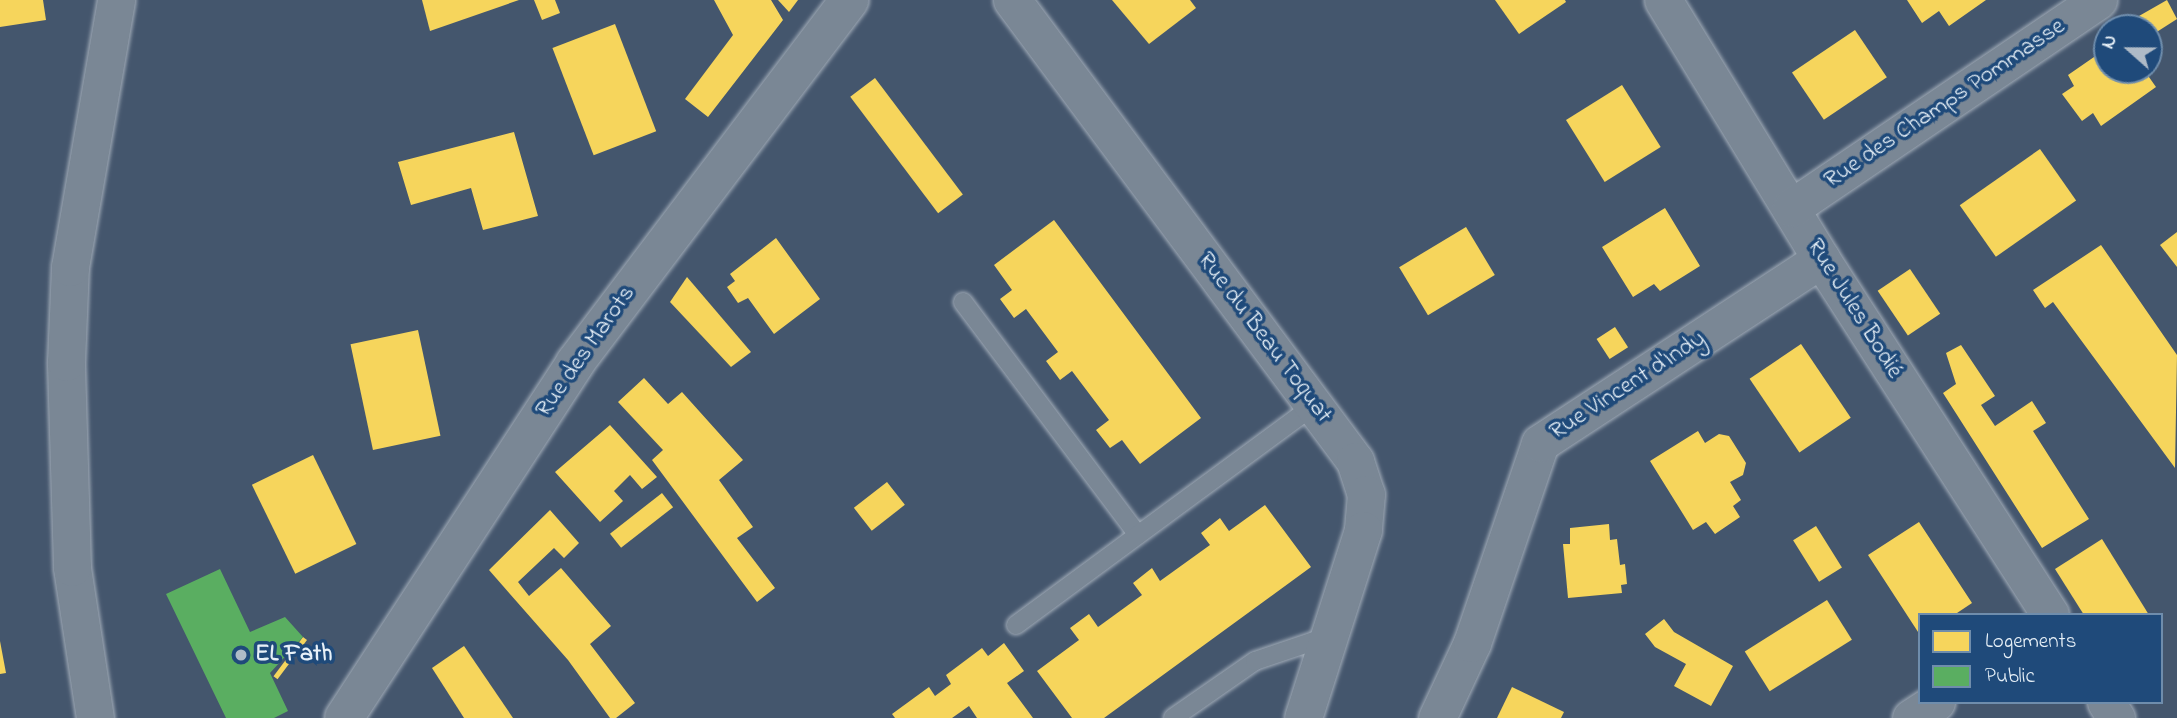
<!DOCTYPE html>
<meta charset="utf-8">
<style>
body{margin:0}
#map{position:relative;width:2177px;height:718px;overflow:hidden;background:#44566d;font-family:"Indie Flower",sans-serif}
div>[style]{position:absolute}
.homes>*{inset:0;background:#f6d55c;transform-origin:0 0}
.public>*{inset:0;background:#5aae61}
.roads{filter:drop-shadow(0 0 2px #a1abb7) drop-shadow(0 0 2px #a1abb7)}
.lane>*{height:18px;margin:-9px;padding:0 9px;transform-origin:9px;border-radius:9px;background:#7a8795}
.street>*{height:37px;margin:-18.5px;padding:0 18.5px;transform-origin:18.5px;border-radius:18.5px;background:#7a8795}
.secondary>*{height:38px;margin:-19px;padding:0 19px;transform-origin:19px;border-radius:19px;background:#7a8795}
.dots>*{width:19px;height:19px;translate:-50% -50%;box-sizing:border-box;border:4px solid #1f4a7a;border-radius:50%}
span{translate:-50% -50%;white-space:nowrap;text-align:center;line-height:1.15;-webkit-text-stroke:7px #1f4a7a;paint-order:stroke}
.street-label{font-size:24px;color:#e8f1f8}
.poi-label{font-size:24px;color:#e8f1f8;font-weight:700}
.left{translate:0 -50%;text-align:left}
.legend{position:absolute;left:1918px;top:613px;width:245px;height:91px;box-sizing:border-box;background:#1f4a7a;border:2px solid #6f8dac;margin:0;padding:9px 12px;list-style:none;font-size:21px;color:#e8f1f8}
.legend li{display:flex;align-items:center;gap:14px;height:35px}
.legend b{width:35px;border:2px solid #6f8dac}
.north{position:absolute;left:2093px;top:14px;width:70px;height:70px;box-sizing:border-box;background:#1f4a7a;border:2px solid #6f8dac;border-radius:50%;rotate:291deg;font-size:19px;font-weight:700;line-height:28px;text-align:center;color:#e8f1f8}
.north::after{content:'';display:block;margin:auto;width:24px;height:32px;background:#afbbc7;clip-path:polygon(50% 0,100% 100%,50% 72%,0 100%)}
</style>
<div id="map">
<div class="homes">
<div style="clip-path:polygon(0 0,43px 0,46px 20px,0 27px)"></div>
<div style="clip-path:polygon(422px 0,519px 0,430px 31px)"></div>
<div style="clip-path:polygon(534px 0,555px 0,560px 13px,542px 20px)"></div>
<div style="clip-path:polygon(714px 0,771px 0,783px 20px,708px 117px,685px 99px,733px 35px)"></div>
<div style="clip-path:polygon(778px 0,798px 0,789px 12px)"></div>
<div style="clip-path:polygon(1112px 0,1190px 0,1196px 8px,1149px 44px)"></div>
<div style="clip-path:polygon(1495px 0,1565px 0,1566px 2px,1519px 34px)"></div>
<div style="clip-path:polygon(1907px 0,1986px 0,1949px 26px,1939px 11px,1922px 23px)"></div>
<div style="clip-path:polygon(2167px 0,2177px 19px,2152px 35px,2139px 16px)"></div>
<div style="left:615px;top:24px;width:115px;height:67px;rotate:69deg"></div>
<div style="left:1855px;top:30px;width:57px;height:76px;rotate:56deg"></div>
<div style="clip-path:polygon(2107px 48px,2107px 70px,2144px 70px,2156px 87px,2101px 126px,2093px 113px,2082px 121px,2062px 94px,2074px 86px,2068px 75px)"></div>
<div style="left:875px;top:78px;width:146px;height:31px;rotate:53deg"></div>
<div style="left:1622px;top:85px;width:73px;height:66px;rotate:58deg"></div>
<div style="clip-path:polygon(514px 132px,538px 216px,483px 230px,471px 188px,411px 205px,398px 162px)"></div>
<div style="left:2040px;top:149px;width:63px;height:98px;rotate:55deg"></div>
<div style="clip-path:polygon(1665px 208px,1700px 266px,1660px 291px,1654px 284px,1633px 297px,1602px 247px)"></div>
<div style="clip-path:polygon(1054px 220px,1201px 418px,1140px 464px,1122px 440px,1110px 448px,1096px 430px,1109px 420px,1072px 371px,1060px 380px,1046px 361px,1058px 352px,1026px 309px,1014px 318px,1000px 299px,1012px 290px,994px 265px)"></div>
<div style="left:1466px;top:227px;width:56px;height:78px;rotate:59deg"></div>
<div style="clip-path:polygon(2177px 232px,2177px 267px,2160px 245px)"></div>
<div style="clip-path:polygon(776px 238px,820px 299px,774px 334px,748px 298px,738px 303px,727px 287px,735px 281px,730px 274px)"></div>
<div style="clip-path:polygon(2101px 245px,2177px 355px,2175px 468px,2053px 302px,2045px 308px,2033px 290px)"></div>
<div style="left:1910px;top:269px;width:54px;height:39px;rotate:56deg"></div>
<div style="clip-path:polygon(687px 277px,751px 352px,731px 367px,670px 302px)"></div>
<div style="left:1615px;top:327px;width:24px;height:22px;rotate:57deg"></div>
<div style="left:418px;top:330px;width:108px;height:69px;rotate:78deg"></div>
<div style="left:1801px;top:344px;width:89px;height:62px;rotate:56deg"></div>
<div style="clip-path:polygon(1961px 345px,1995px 396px,1981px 405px,1995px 426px,2032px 401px,2046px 423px,2033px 431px,2089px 519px,2042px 548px,1943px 393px,1956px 384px,1946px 353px)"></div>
<div style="clip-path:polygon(644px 378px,668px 404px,682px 392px,743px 460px,719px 480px,753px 527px,737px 538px,775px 588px,757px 602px,652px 460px,663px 450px,618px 402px)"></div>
<div style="clip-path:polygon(610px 425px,657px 477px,642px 489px,630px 475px,614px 491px,623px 501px,600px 522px,555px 472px)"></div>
<div style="clip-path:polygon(1698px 431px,1705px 443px,1719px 434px,1729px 436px,1746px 463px,1743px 475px,1730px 482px,1741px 500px,1733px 506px,1740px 517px,1715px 534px,1706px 522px,1693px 530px,1650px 461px)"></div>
<div style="left:313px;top:455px;width:99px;height:68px;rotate:64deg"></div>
<div style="left:887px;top:482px;width:29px;height:42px;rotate:52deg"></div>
<div style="left:662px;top:493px;width:18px;height:66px;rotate:52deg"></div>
<div style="clip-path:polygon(1265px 505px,1311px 567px,1104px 718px,1072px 718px,1037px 671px,1079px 640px,1070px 628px,1089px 614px,1098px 627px,1142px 595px,1133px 583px,1152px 568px,1160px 581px,1210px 545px,1201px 533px,1220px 518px,1229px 531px)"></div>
<div style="clip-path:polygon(550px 510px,579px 543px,564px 558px,554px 548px,518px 582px,529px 596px,561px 568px,611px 626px,590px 644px,635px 703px,616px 718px,610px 718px,568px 660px,489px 570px)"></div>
<div style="clip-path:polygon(1919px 522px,1972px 603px,1954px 615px,1920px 615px,1920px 635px,1868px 555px)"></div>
<div style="clip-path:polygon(1609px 524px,1610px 540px,1617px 539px,1620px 565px,1625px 564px,1627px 584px,1621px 585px,1622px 593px,1568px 598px,1563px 544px,1570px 544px,1570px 528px)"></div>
<div style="left:1816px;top:526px;width:49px;height:27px;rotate:58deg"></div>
<div style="clip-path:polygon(2102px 539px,2149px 615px,2084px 615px,2055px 569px)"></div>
<div style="left:1827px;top:600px;width:47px;height:97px;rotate:58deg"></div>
<div style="clip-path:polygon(1664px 619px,1674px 632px,1733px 666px,1711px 706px,1674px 686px,1686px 664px,1655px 647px,1645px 634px)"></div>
<div style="left:303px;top:637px;width:5px;height:49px;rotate:37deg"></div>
<div style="clip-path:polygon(0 641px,6px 673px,0 674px)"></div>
<div style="clip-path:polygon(1004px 643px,1024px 671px,1007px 683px,1033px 718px,977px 718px,969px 706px,952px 718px,895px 718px,892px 714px,929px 687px,935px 696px,951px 684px,946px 675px,982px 648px,988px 656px)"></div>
<div style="clip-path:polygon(464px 646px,513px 718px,464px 718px,432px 668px)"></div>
<div style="clip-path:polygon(1512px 687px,1564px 712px,1561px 718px,1497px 718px)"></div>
</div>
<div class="public">
<div style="clip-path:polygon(220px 569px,250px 632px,285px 617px,303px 637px,270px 673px,288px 711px,274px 718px,226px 718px,166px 594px)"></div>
</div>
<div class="roads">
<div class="lane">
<div style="left:963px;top:302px;width:291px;rotate:53.1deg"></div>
<div style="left:1016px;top:625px;width:370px;rotate:-36.4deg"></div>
<div style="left:1173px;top:718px;width:100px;rotate:-34.8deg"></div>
<div style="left:1255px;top:661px;width:78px;rotate:-18.7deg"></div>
</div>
<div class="street">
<div style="left:1012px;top:0;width:575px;rotate:53.35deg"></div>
<div style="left:1355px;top:461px;width:35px;rotate:72deg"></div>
<div style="left:1366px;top:494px;width:36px;rotate:95deg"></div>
<div style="left:1363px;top:530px;width:197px;rotate:107.7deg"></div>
<div style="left:1663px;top:0;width:303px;rotate:58.6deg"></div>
<div style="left:1821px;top:259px;width:423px;rotate:57.2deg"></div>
<div style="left:1791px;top:208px;width:371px;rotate:-34.1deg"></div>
<div style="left:2106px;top:702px;width:19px;rotate:58deg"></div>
<div style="left:95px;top:718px;width:153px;rotate:-98.7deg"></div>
<div style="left:72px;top:567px;width:205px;rotate:-91.7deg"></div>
<div style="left:66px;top:362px;width:95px;rotate:-87.6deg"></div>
<div style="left:70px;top:267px;width:271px;rotate:-80.2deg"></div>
<div style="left:1437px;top:718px;width:83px;rotate:-65deg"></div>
<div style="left:1472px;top:643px;width:211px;rotate:-71.2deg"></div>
<div style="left:1540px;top:443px;width:336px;rotate:-33.2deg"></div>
<div style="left:1911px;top:718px;width:30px;rotate:-33deg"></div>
</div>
<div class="secondary">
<div style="left:344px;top:718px;width:424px;rotate:-56.9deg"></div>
<div style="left:575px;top:363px;width:455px;rotate:-52.9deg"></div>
</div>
</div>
<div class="dots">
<div style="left:241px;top:655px;background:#afbbc7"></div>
</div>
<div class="street-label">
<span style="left:1945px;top:104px;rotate:-34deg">Rue des Champs Pommasse</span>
<span style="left:1854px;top:309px;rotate:58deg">Rue Jules Bodié</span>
<span style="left:1264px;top:338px;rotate:53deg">Rue du Beau Toquat</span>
<span style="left:586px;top:352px;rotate:-55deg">Rue des Marots</span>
<span style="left:1628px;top:386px;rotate:-33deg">Rue Vincent d'Indy</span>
</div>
<div class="poi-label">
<span class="left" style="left:255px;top:655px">EL Fath</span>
</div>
<ul class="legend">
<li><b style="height:19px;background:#f6d55c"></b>Logements</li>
<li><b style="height:19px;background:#5aae61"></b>Public</li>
</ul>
<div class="north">N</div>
</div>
